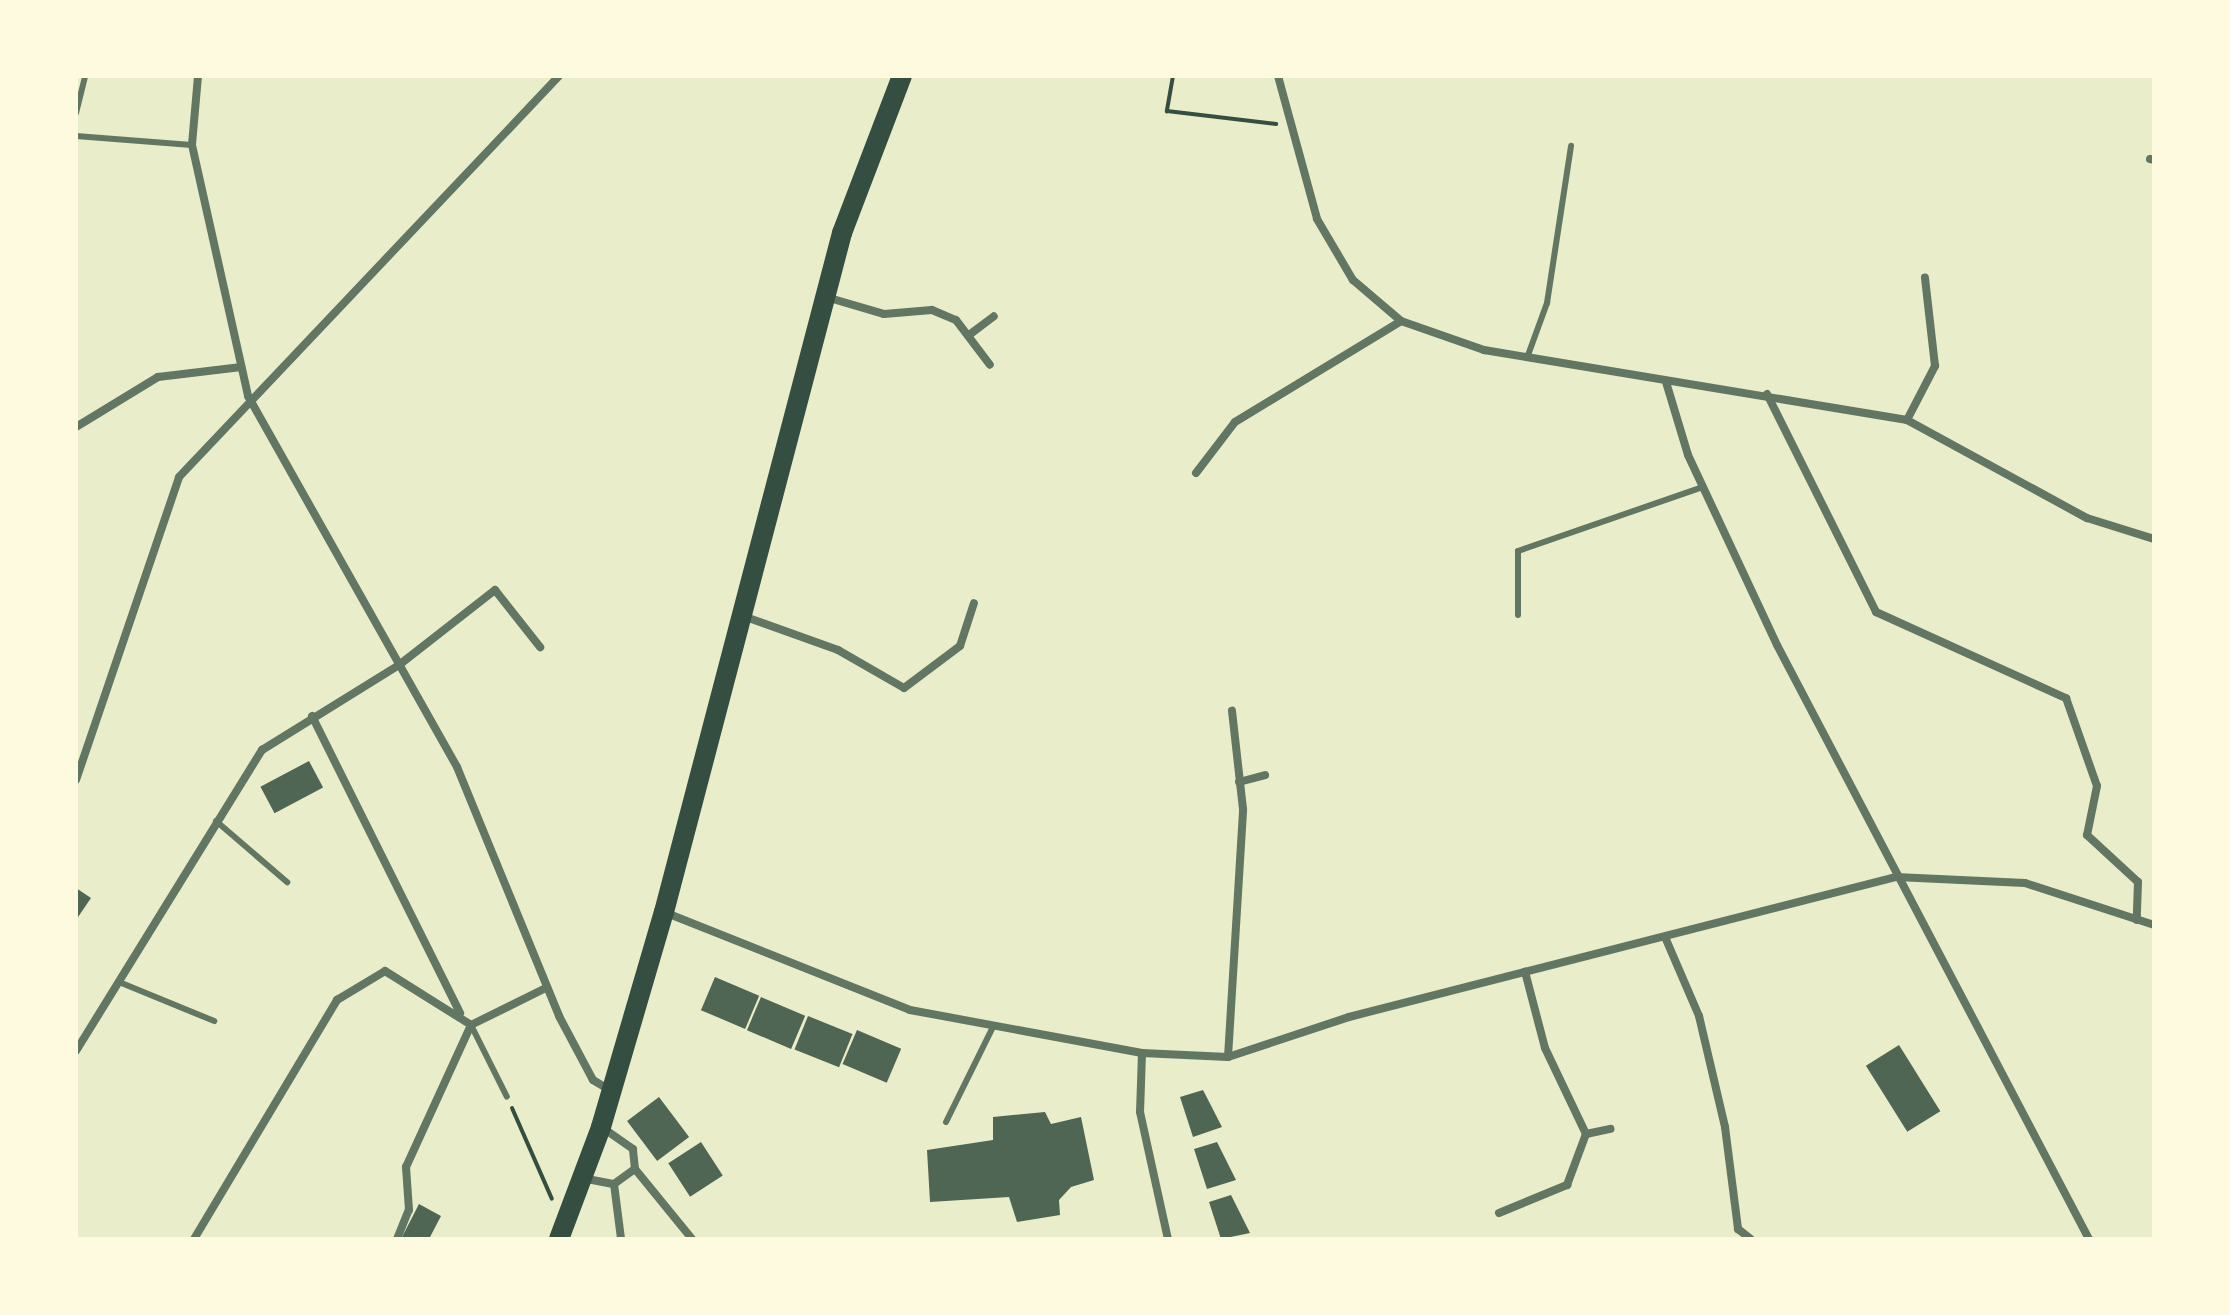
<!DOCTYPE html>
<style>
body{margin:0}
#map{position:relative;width:2230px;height:1315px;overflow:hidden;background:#e9edc9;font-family:"Archivo Narrow",sans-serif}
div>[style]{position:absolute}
.building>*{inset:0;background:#4f6655;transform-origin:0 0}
.path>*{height:4px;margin:-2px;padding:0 2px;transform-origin:2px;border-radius:2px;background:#344e41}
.service>*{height:6px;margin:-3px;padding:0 3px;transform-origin:3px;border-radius:3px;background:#617663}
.minor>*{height:8px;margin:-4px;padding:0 4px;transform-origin:4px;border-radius:4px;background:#617663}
.primary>*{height:20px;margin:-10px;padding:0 10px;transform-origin:10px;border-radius:10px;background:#344e41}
span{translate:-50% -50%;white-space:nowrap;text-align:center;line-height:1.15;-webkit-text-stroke:6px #fefae0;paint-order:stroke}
.frame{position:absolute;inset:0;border:78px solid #fefae0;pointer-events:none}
</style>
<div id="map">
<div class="building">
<div style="left:309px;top:761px;width:30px;height:55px;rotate:62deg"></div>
<div style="clip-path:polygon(76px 888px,91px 898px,76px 920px)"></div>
<div style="left:715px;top:977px;width:48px;height:36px;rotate:23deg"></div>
<div style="left:761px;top:997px;width:48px;height:36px;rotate:23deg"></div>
<div style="left:808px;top:1016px;width:48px;height:36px;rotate:22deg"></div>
<div style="left:857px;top:1030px;width:48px;height:37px;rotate:23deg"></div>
<div style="left:1899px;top:1045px;width:78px;height:39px;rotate:58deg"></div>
<div style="clip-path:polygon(1203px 1090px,1222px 1127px,1193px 1137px,1180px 1097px)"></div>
<div style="left:659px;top:1097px;width:50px;height:40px;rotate:53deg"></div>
<div style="clip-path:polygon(1045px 1112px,1051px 1124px,1081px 1117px,1094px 1180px,1071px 1187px,1059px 1200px,1060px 1215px,1017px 1222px,1009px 1197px,930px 1202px,927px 1150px,993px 1140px,993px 1117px)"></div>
<div style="left:701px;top:1142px;width:40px;height:39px;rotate:57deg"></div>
<div style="clip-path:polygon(1217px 1142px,1236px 1180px,1207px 1189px,1194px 1149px)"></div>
<div style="clip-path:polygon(1231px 1195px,1250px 1233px,1221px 1239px,1209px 1202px)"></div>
<div style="clip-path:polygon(419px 1204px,441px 1216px,429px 1239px,401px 1239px)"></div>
</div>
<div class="path">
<div style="left:1173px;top:76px;width:36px;rotate:100deg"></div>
<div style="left:1167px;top:111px;width:110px;rotate:6.8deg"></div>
<div style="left:512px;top:1108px;width:99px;rotate:66.3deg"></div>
</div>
<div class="service">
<div style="left:76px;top:113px;width:38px;rotate:-76deg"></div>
<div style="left:76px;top:136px;width:116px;rotate:4.4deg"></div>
<div style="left:1527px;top:358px;width:59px;rotate:-70deg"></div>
<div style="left:1547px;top:303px;width:159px;rotate:-81.3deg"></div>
<div style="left:1518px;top:615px;width:64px;rotate:-90deg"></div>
<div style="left:1518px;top:551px;width:196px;rotate:-19.1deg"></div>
<div style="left:216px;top:821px;width:94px;rotate:40.7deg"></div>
<div style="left:119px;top:982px;width:103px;rotate:22.3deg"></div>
<div style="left:471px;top:1025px;width:80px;rotate:63.4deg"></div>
<div style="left:946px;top:1122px;width:108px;rotate:-63.7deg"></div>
</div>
<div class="minor">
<div style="left:198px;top:76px;width:69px;rotate:95deg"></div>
<div style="left:192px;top:145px;width:257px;rotate:77.4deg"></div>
<div style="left:248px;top:396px;width:426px;rotate:60.6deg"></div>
<div style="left:457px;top:767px;width:269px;rotate:67.7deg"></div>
<div style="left:559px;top:1016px;width:72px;rotate:62deg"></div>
<div style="left:593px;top:1080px;width:21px;rotate:31deg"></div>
<div style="left:1278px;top:76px;width:148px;rotate:74.7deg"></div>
<div style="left:1317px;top:219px;width:71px;rotate:59.5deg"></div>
<div style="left:1353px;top:280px;width:63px;rotate:40.5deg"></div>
<div style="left:1401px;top:321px;width:88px;rotate:19.3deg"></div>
<div style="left:1484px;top:350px;width:429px;rotate:9.4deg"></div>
<div style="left:1907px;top:420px;width:205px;rotate:28.6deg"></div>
<div style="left:2087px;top:518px;width:70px;rotate:17.4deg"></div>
<div style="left:2150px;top:159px;width:4px;rotate:14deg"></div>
<div style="left:826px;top:297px;width:60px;rotate:16.3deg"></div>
<div style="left:884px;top:314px;width:48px;rotate:-4.8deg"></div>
<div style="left:932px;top:310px;width:26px;rotate:23deg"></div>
<div style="left:956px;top:320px;width:56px;rotate:52.9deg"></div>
<div style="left:969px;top:335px;width:31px;rotate:-37deg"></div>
<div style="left:1666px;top:382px;width:76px;rotate:73.2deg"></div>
<div style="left:1688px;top:455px;width:210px;rotate:64.9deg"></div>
<div style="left:1777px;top:645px;width:671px;rotate:62.29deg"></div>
<div style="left:1767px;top:394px;width:244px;rotate:63.4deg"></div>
<div style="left:1876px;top:612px;width:209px;rotate:24.4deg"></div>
<div style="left:2066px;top:698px;width:93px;rotate:70.6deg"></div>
<div style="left:2097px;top:786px;width:50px;rotate:101.5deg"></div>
<div style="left:2087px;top:835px;width:69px;rotate:42.7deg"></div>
<div style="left:2138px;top:882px;width:38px;rotate:92deg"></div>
<div style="left:1907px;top:420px;width:61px;rotate:-62.6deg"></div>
<div style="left:1935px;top:366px;width:89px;rotate:-96.5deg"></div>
<div style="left:76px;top:427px;width:96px;rotate:-31.4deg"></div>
<div style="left:158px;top:377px;width:84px;rotate:-6.9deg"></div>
<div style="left:1196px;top:473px;width:64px;rotate:-52.6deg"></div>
<div style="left:1235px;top:422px;width:194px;rotate:-31.3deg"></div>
<div style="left:743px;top:616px;width:101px;rotate:19.7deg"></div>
<div style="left:838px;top:650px;width:76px;rotate:29.9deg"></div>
<div style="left:904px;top:688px;width:70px;rotate:-36.9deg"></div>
<div style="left:960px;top:646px;width:45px;rotate:-72deg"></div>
<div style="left:312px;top:716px;width:332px;rotate:63.5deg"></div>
<div style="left:76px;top:780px;width:320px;rotate:-71.2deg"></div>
<div style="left:179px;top:477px;width:552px;rotate:-46.54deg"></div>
<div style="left:1239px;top:782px;width:27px;rotate:-15deg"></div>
<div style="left:664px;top:912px;width:265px;rotate:21.7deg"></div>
<div style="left:910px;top:1010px;width:236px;rotate:10.5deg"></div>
<div style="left:1142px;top:1053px;width:86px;rotate:2.7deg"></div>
<div style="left:1228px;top:1057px;width:127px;rotate:-18.3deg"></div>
<div style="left:1349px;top:1017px;width:565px;rotate:-14.36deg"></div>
<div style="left:1896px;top:877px;width:129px;rotate:2.7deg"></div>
<div style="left:2025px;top:883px;width:136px;rotate:18deg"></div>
<div style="left:1665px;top:937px;width:86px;rotate:66.7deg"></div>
<div style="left:1699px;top:1016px;width:114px;rotate:76.8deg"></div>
<div style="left:1725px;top:1127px;width:103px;rotate:82.7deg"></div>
<div style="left:1738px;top:1229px;width:16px;rotate:38deg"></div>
<div style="left:76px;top:1051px;width:354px;rotate:-58.3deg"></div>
<div style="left:262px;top:750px;width:161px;rotate:-31.8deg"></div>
<div style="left:399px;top:665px;width:122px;rotate:-38deg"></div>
<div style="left:495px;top:590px;width:73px;rotate:51.7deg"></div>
<div style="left:1142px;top:1053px;width:59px;rotate:91.9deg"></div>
<div style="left:1140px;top:1112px;width:130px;rotate:77.6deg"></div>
<div style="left:1228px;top:1057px;width:248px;rotate:-86.5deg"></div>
<div style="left:1243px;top:809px;width:99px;rotate:-96.4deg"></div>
<div style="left:1586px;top:1134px;width:25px;rotate:-12deg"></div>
<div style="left:635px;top:1169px;width:90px;rotate:50.8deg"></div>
<div style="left:582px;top:1178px;width:33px;rotate:11deg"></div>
<div style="left:614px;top:1184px;width:26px;rotate:-36deg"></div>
<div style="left:635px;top:1169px;width:20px;rotate:-96deg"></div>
<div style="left:633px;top:1149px;width:38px;rotate:-145deg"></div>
<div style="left:614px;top:1184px;width:55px;rotate:82.7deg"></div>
<div style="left:1499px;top:1213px;width:74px;rotate:-22.4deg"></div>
<div style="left:1567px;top:1185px;width:54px;rotate:-69.6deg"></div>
<div style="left:1586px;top:1134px;width:95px;rotate:-115.5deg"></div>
<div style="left:1545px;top:1048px;width:79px;rotate:-104.7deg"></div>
<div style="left:194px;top:1239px;width:279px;rotate:-59.1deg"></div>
<div style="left:337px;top:1000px;width:56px;rotate:-31.1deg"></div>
<div style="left:385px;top:971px;width:102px;rotate:32.1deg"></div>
<div style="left:471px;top:1025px;width:84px;rotate:-26.3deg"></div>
<div style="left:397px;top:1239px;width:31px;rotate:-68deg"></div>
<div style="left:409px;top:1210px;width:43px;rotate:-94deg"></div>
<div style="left:406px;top:1167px;width:156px;rotate:-65.4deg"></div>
</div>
<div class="primary">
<div style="left:559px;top:1239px;width:120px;rotate:-69.4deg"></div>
<div style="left:601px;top:1127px;width:224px;rotate:-73.7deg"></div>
<div style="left:664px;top:912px;width:702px;rotate:-75.31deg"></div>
<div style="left:842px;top:233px;width:168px;rotate:-69.1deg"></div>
</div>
<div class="frame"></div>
</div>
